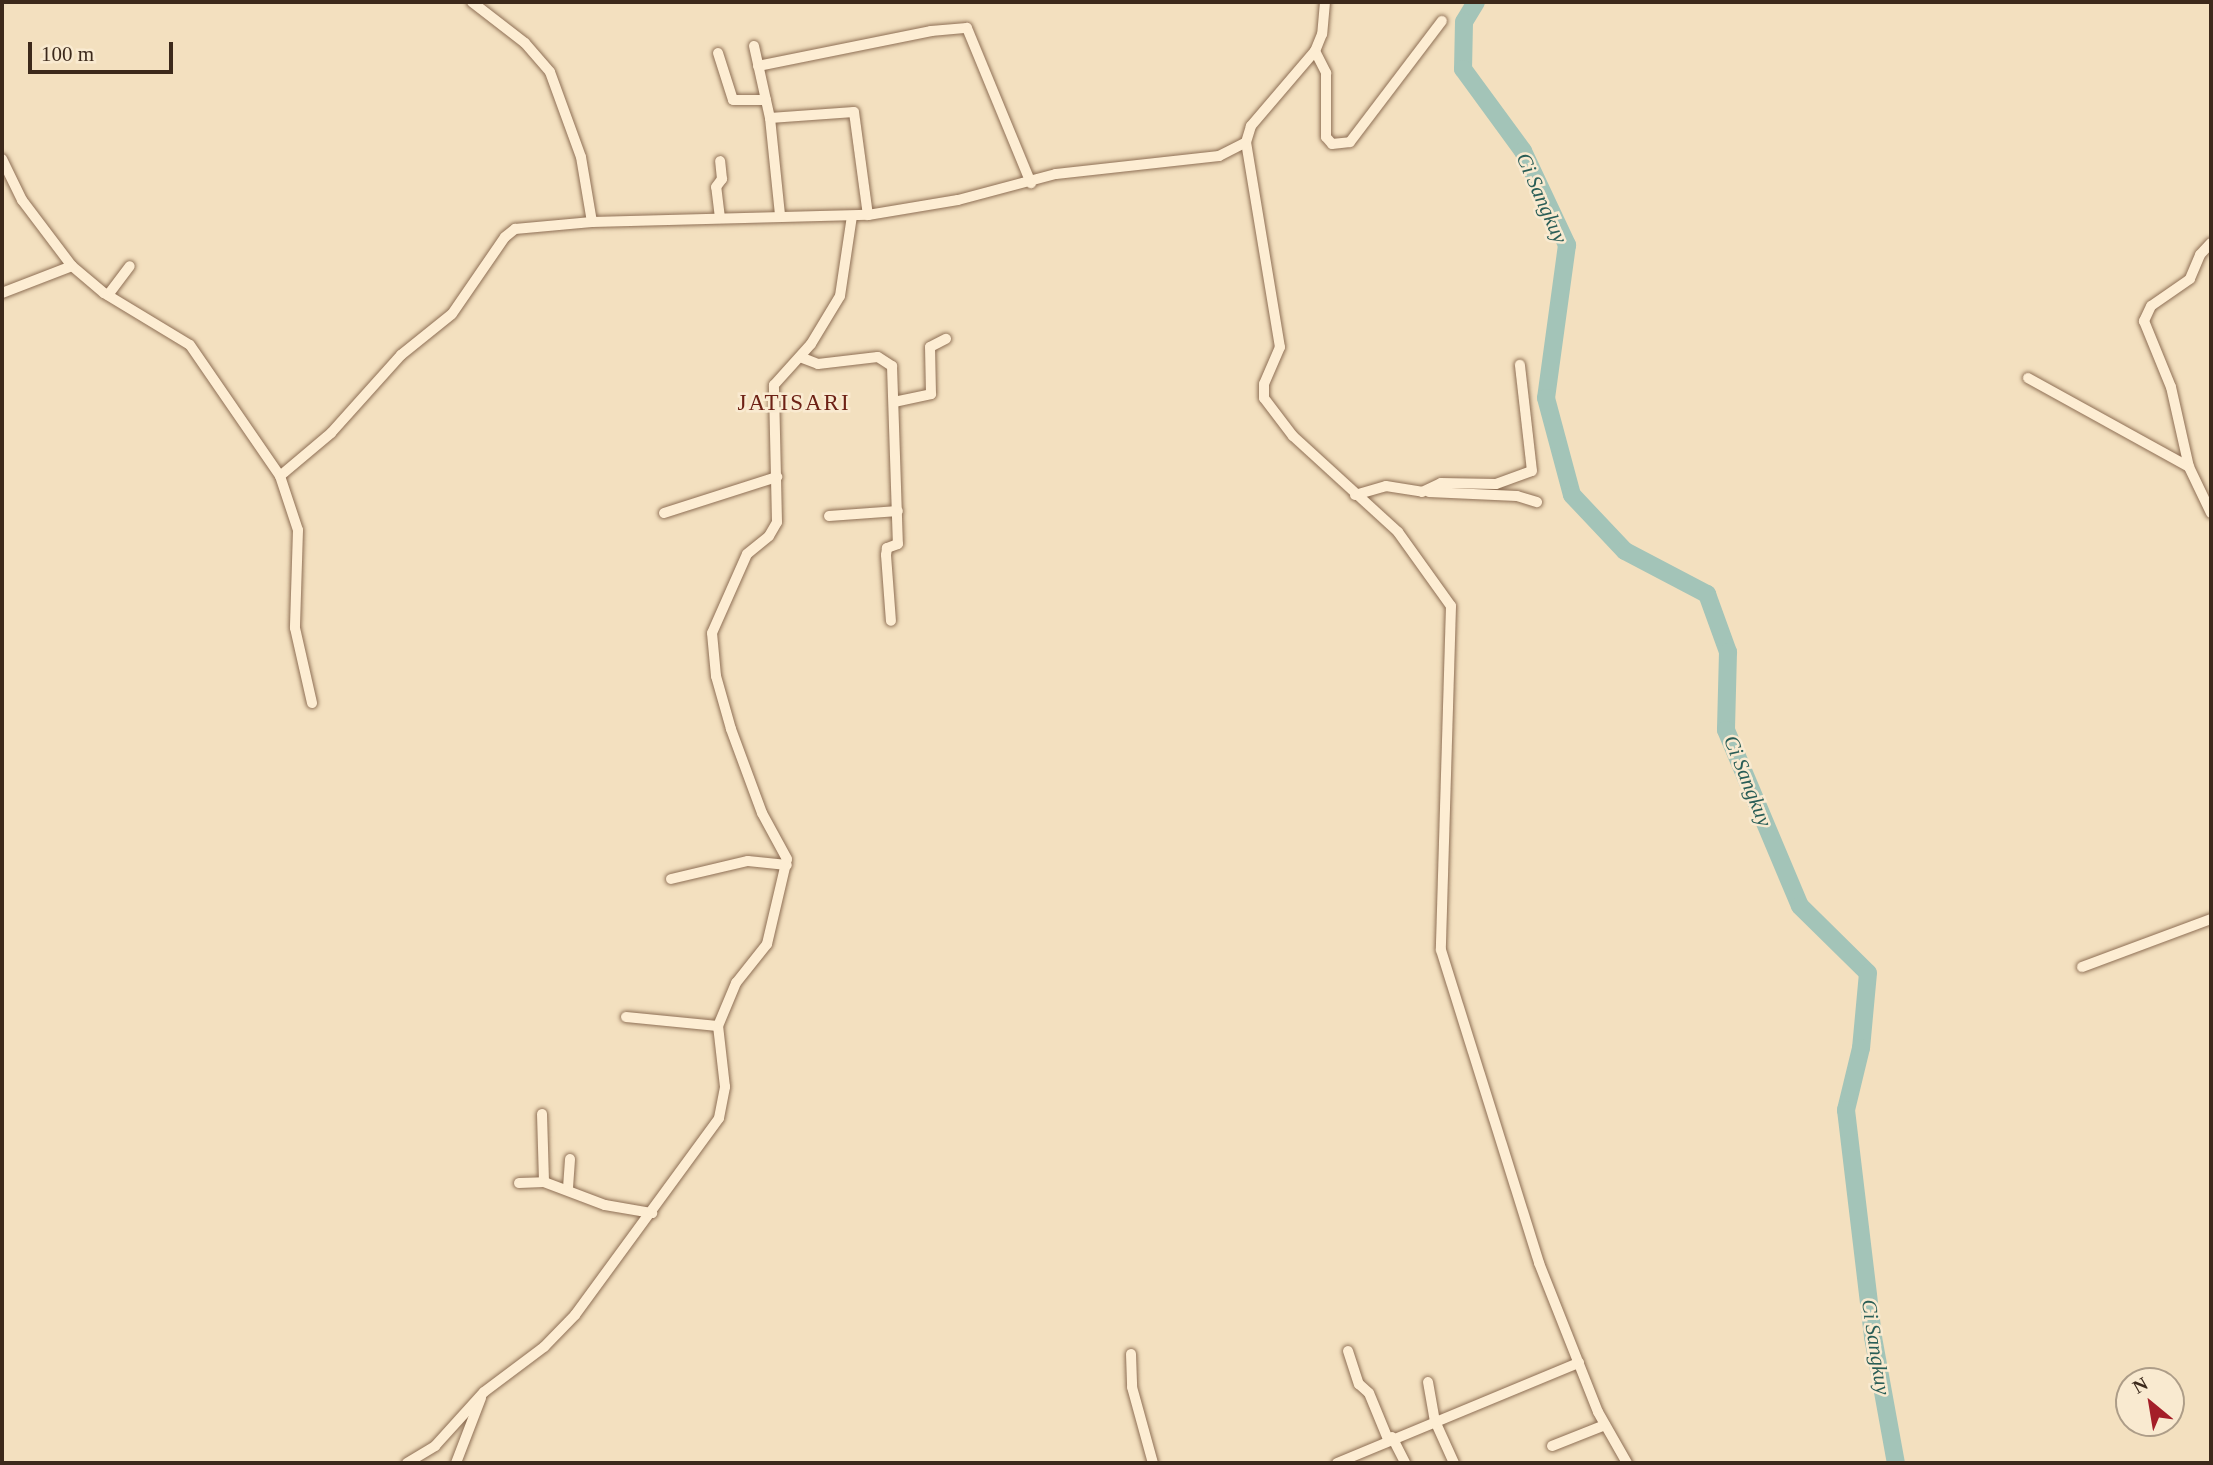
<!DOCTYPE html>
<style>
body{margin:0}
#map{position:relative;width:2213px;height:1465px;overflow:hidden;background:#f3e0bf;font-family:"Times New Roman",serif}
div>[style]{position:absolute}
.river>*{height:18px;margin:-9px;padding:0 9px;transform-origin:9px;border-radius:9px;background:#a3c4b8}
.roads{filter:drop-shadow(0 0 2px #8e6f55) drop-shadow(0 0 2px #8e6f55)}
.minor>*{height:10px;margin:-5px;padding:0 5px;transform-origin:5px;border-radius:5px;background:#fdedd3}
span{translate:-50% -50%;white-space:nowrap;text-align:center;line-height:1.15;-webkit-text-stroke:5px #f9ead0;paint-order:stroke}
.water-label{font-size:21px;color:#295d56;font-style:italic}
.quarter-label{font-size:23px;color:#6d2115;letter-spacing:2px}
.frame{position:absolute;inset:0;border:4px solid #3c291b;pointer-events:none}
.north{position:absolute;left:2115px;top:1367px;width:70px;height:70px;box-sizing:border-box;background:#f9ead0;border:2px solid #ad9d88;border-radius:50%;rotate:330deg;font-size:19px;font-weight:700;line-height:28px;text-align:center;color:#3c291b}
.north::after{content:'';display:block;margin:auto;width:24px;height:32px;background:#a41e28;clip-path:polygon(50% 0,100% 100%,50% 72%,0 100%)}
.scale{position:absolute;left:28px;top:42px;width:145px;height:32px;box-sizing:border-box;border:4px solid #3c291b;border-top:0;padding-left:9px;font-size:21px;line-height:24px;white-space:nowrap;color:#3c291b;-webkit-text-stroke:5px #f9ead0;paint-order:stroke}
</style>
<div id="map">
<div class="river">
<div style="left:1476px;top:2px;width:23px;rotate:121deg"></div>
<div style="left:1464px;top:22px;width:47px;rotate:91.2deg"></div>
<div style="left:1463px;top:69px;width:102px;rotate:53.8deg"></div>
<div style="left:1523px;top:151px;width:104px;rotate:64.9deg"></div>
<div style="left:1567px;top:245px;width:154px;rotate:97.8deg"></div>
<div style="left:1546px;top:398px;width:100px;rotate:75deg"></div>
<div style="left:1572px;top:495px;width:77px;rotate:46.6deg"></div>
<div style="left:1625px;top:551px;width:93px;rotate:27.7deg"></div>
<div style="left:1707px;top:594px;width:62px;rotate:70.1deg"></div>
<div style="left:1728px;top:652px;width:78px;rotate:91.5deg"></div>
<div style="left:1726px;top:730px;width:191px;rotate:67.2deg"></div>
<div style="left:1800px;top:906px;width:95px;rotate:44.6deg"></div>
<div style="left:1868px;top:973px;width:75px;rotate:95.3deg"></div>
<div style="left:1861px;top:1048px;width:64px;rotate:103.6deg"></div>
<div style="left:1846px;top:1110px;width:229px;rotate:83.2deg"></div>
<div style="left:1873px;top:1337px;width:128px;rotate:79.7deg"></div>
</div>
<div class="roads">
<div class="minor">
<div style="left:472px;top:2px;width:67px;rotate:37.7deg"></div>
<div style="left:525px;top:43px;width:38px;rotate:49deg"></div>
<div style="left:550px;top:72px;width:90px;rotate:70deg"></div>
<div style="left:581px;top:157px;width:66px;rotate:80.4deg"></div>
<div style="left:1325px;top:2px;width:32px;rotate:95deg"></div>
<div style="left:1322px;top:34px;width:18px;rotate:112deg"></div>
<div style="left:1315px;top:51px;width:99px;rotate:130.5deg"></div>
<div style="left:1251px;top:126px;width:17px;rotate:107deg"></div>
<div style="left:1246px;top:142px;width:208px;rotate:80.6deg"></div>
<div style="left:1280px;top:347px;width:40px;rotate:113.4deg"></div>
<div style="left:1264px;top:384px;width:14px;rotate:90deg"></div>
<div style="left:1264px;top:398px;width:48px;rotate:52.7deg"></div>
<div style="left:1293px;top:436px;width:142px;rotate:42.4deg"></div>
<div style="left:1398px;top:532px;width:91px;rotate:54.4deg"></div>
<div style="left:1451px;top:606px;width:344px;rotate:91.7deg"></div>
<div style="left:1441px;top:950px;width:328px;rotate:72.6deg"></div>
<div style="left:1539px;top:1263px;width:160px;rotate:68.4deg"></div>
<div style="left:1598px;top:1412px;width:59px;rotate:60.4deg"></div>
<div style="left:754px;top:46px;width:74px;rotate:77.5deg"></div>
<div style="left:770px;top:118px;width:98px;rotate:84.1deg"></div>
<div style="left:1315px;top:51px;width:25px;rotate:63deg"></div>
<div style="left:1326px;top:73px;width:64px;rotate:90deg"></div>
<div style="left:1326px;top:137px;width:9px;rotate:49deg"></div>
<div style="left:1332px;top:144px;width:18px;rotate:-6deg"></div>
<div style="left:1350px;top:142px;width:152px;rotate:-52.8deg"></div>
<div style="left:718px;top:53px;width:49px;rotate:72.3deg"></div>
<div style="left:733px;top:100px;width:33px"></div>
<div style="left:758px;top:66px;width:177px;rotate:-11.4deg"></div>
<div style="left:931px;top:31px;width:36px;rotate:-5deg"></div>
<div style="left:967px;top:28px;width:168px;rotate:67.6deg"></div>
<div style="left:770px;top:118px;width:84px;rotate:-4.1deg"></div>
<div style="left:854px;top:112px;width:104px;rotate:82.3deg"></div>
<div style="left:2px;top:159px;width:46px;rotate:64deg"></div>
<div style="left:22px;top:200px;width:83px;rotate:52.9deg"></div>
<div style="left:72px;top:266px;width:42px;rotate:40.2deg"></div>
<div style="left:104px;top:293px;width:100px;rotate:31.2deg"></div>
<div style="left:190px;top:345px;width:159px;rotate:55.5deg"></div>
<div style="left:280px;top:476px;width:57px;rotate:71.6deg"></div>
<div style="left:298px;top:530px;width:98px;rotate:91.8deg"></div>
<div style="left:295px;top:628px;width:77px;rotate:77.2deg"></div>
<div style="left:720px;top:218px;width:31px;rotate:-97deg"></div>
<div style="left:716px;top:187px;width:10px;rotate:-53deg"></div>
<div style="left:722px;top:179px;width:18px;rotate:-96deg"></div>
<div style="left:2211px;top:243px;width:16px;rotate:133deg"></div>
<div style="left:2200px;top:255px;width:26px;rotate:113deg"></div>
<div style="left:2190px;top:279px;width:47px;rotate:145.3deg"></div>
<div style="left:2151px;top:306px;width:17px;rotate:115deg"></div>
<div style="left:2144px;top:321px;width:71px;rotate:67.8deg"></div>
<div style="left:2171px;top:387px;width:82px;rotate:77.3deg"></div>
<div style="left:2189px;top:467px;width:51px;rotate:64.4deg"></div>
<div style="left:2px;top:293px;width:75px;rotate:-21.1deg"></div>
<div style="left:108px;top:295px;width:36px;rotate:-53deg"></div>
<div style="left:800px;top:357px;width:19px;rotate:21deg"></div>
<div style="left:818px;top:364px;width:60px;rotate:-6.7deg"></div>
<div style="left:878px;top:357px;width:17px;rotate:33deg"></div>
<div style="left:892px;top:366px;width:178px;rotate:88.1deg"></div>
<div style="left:898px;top:544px;width:12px;rotate:160deg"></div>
<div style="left:887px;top:548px;width:7px;rotate:98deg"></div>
<div style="left:886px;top:555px;width:66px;rotate:85.7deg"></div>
<div style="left:2028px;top:378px;width:184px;rotate:28.9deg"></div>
<div style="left:894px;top:402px;width:38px;rotate:-12deg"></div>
<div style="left:931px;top:394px;width:47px;rotate:-91.2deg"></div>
<div style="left:930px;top:347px;width:18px;rotate:-27deg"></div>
<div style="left:280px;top:476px;width:67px;rotate:-40.1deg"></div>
<div style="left:331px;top:433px;width:105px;rotate:-48.1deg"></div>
<div style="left:401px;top:355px;width:65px;rotate:-38.8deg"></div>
<div style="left:452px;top:314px;width:93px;rotate:-55.5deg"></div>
<div style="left:505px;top:237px;width:13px;rotate:-39deg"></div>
<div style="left:515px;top:229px;width:77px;rotate:-5.2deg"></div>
<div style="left:592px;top:222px;width:276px;rotate:-1.5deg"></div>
<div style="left:868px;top:215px;width:91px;rotate:-9.5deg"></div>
<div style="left:958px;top:200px;width:101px;rotate:-14.9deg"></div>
<div style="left:1056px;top:174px;width:164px;rotate:-6.3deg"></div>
<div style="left:1219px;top:156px;width:30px;rotate:-27deg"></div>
<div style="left:1429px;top:492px;width:88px;rotate:2.6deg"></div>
<div style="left:1517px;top:496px;width:21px;rotate:17deg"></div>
<div style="left:1355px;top:495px;width:32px;rotate:-16deg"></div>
<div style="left:1386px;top:486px;width:36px;rotate:9deg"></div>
<div style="left:1422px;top:492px;width:21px;rotate:-25deg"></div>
<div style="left:1441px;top:483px;width:55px;rotate:1deg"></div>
<div style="left:1496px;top:484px;width:38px;rotate:-20deg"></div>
<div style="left:1532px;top:471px;width:107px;rotate:-96.5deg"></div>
<div style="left:664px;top:513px;width:119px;rotate:-17.7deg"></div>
<div style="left:829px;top:516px;width:69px;rotate:-4.1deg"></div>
<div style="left:671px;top:879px;width:79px;rotate:-13.2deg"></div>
<div style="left:748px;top:861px;width:39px;rotate:6deg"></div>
<div style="left:2082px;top:967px;width:138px;rotate:-20.4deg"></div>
<div style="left:626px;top:1017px;width:92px;rotate:5.6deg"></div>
<div style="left:542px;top:1114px;width:68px;rotate:88.3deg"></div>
<div style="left:519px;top:1183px;width:25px;rotate:-2deg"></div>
<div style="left:544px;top:1182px;width:65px;rotate:20.7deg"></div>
<div style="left:605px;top:1205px;width:48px;rotate:9.7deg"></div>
<div style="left:568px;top:1188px;width:29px;rotate:-86deg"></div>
<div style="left:1348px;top:1351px;width:35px;rotate:72deg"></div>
<div style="left:1359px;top:1384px;width:13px;rotate:42deg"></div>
<div style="left:1369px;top:1393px;width:50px;rotate:67.6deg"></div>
<div style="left:1131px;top:1354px;width:33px;rotate:88deg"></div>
<div style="left:1132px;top:1387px;width:79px;rotate:74.6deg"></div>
<div style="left:1428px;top:1382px;width:40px;rotate:80deg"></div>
<div style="left:1435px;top:1421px;width:46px;rotate:65.7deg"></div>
<div style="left:1392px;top:1437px;width:29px;rotate:63deg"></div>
<div style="left:1552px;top:1446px;width:57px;rotate:-21.6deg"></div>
<div style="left:407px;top:1463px;width:33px;rotate:-31deg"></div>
<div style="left:435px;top:1446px;width:73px;rotate:-47.8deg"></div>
<div style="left:484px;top:1392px;width:75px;rotate:-36.9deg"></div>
<div style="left:544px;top:1347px;width:45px;rotate:-45.9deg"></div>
<div style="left:575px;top:1315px;width:244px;rotate:-53.8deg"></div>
<div style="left:719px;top:1118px;width:32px;rotate:-79deg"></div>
<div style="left:725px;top:1087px;width:61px;rotate:-96.5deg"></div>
<div style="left:718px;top:1026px;width:47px;rotate:-67.3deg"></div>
<div style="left:736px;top:983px;width:50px;rotate:-51.5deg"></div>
<div style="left:767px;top:944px;width:87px;rotate:-76.8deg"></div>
<div style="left:787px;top:859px;width:52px;rotate:-118.5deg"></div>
<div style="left:762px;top:813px;width:90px;rotate:-110.3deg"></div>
<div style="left:731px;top:729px;width:55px;rotate:-105.8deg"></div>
<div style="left:716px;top:676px;width:43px;rotate:-95.3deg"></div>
<div style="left:712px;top:633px;width:86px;rotate:-66.1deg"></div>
<div style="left:747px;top:554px;width:28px;rotate:-39deg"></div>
<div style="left:769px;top:536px;width:16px;rotate:-60deg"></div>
<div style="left:777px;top:522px;width:137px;rotate:-91.3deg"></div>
<div style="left:774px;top:385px;width:55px;rotate:-47.9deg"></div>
<div style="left:811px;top:344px;width:56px;rotate:-58.9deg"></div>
<div style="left:840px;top:296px;width:81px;rotate:-81.5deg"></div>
<div style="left:456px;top:1463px;width:70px;rotate:-69deg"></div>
<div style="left:1337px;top:1463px;width:262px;rotate:-22.5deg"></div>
</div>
</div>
<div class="water-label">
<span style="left:1542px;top:198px;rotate:66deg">Ci Sangkuy</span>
<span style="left:1748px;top:781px;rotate:68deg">Ci Sangkuy</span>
<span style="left:1876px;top:1347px;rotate:81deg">Ci Sangkuy</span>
</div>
<div class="quarter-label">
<span style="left:794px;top:403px">JATISARI</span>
</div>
<div class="frame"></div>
<div class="north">N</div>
<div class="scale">100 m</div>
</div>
